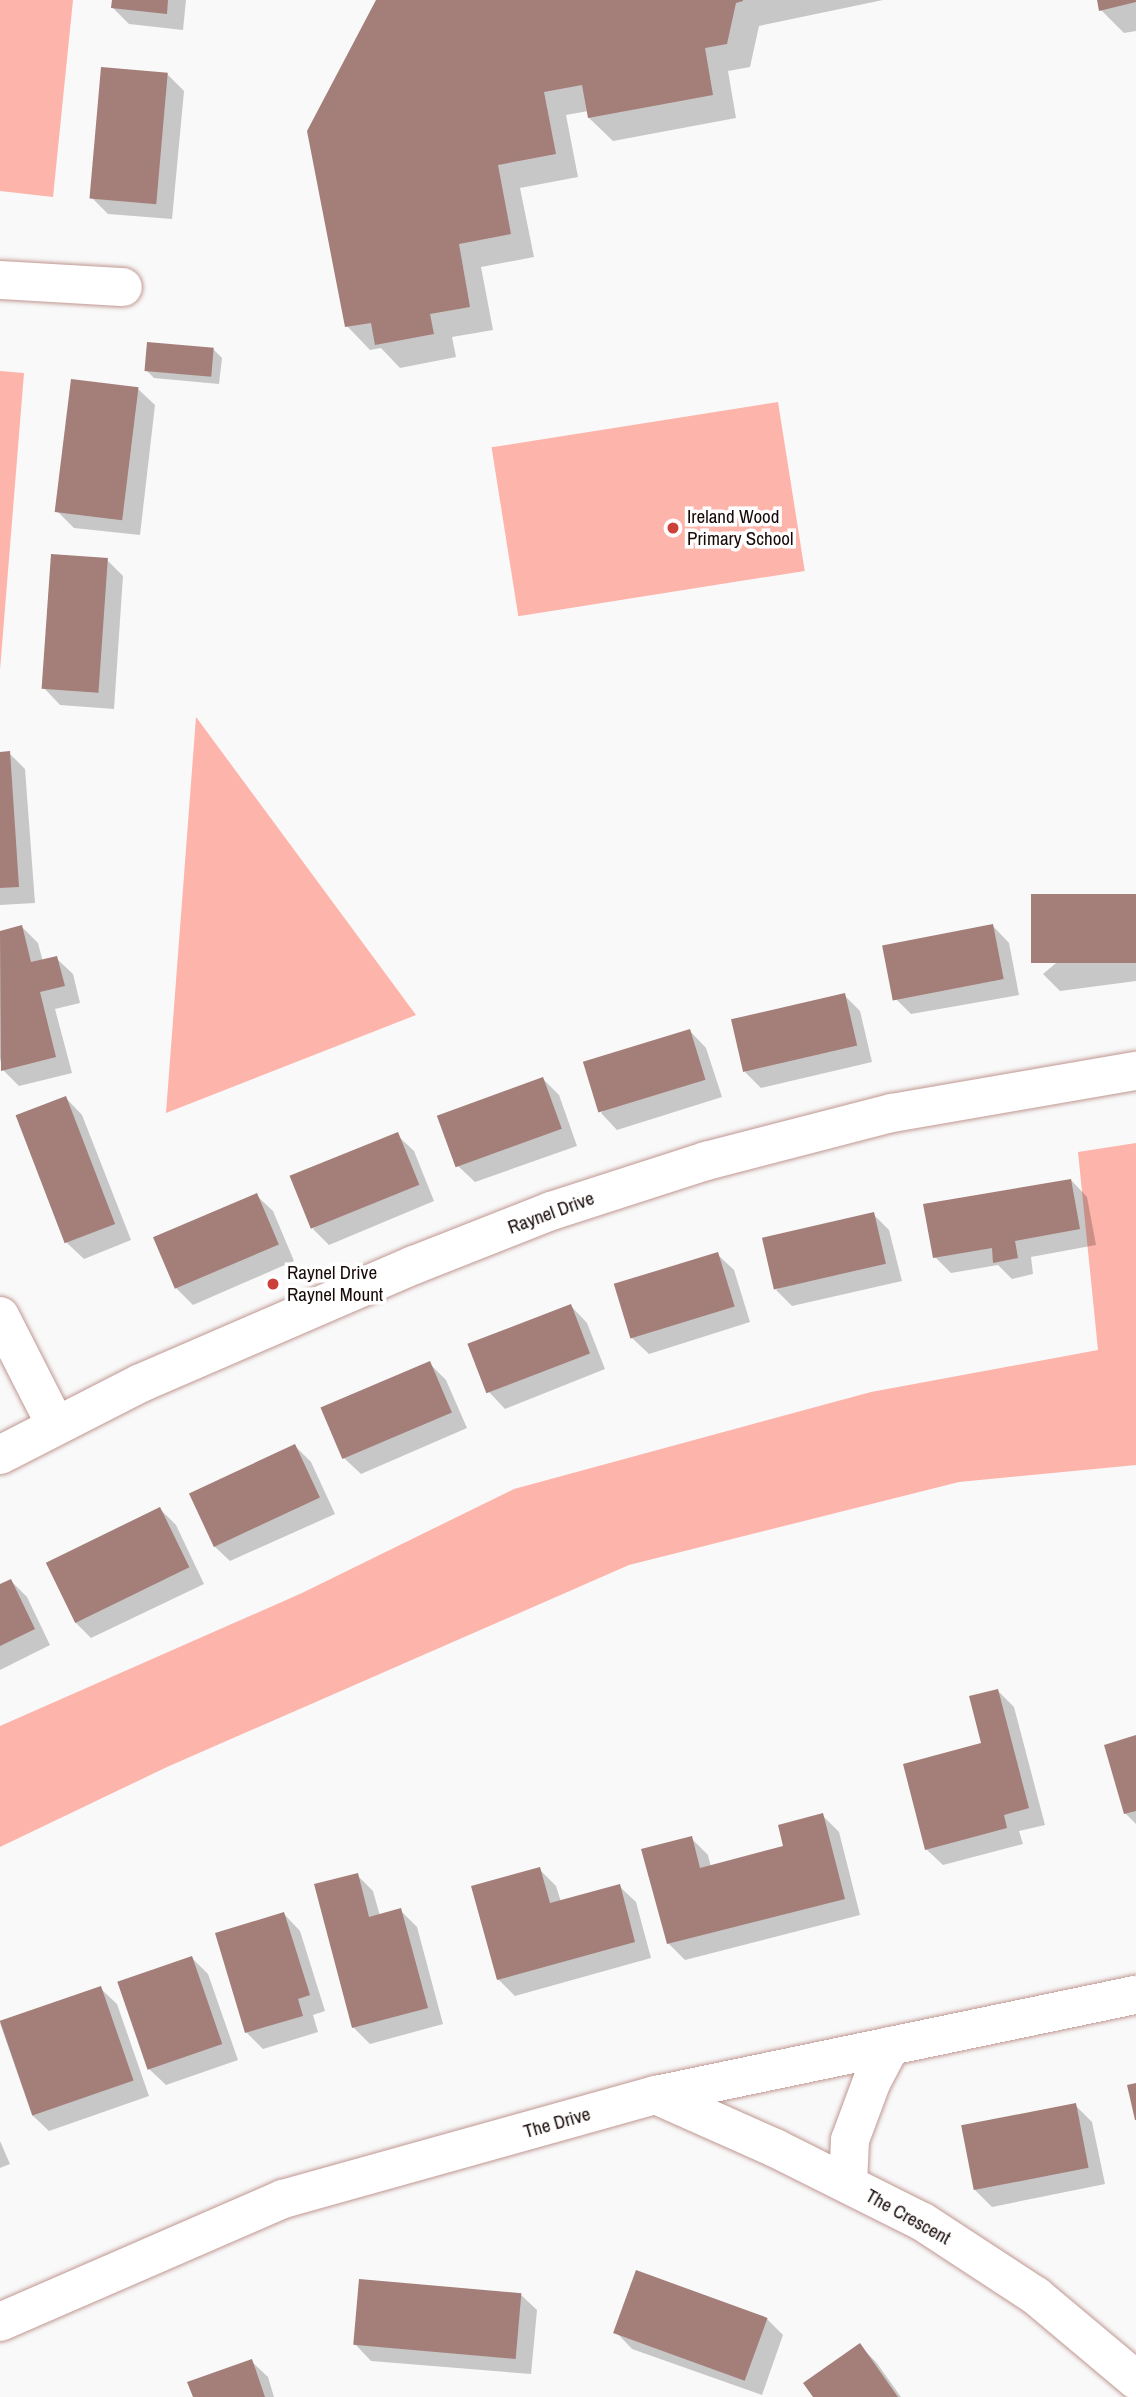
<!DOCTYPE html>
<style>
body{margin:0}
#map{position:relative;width:1136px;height:2397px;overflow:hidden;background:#f9f9f9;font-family:"Archivo Narrow",sans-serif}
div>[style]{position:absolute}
.green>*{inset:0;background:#fdb4ab;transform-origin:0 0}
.shadow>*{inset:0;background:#0003}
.building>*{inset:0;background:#a47e79;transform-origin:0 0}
.roads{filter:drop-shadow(0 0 2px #bf9792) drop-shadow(0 0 2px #bf9792)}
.minor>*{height:38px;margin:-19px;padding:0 19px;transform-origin:19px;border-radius:19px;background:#fff}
.dots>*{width:19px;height:19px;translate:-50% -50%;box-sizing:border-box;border:4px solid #fff;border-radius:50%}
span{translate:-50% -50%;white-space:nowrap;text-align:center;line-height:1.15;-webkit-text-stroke:7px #fff;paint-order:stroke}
.poi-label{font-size:19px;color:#180b09}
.left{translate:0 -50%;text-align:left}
.street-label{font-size:19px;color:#180b09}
</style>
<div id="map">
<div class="green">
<div style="clip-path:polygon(0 0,73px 0,53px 197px,0 191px)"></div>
<div style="clip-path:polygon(0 371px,24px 373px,0 670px)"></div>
<div style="left:778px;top:402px;width:171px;height:290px;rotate:81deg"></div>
<div style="clip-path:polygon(196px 717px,416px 1015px,166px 1113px)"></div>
<div style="clip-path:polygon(1136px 1143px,1136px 1465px,959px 1482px,629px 1565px,167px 1767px,0 1847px,0 1726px,302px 1593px,514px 1489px,871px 1392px,1098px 1350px,1078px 1152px)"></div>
</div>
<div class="shadow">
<div style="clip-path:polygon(113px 0,186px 0,183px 30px,129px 24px,113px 8px)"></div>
<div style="clip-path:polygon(378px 0,883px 0,759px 26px,750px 67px,728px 71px,736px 118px,613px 141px,589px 118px,588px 111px,566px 115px,578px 177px,520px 188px,534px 257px,481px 267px,493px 330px,452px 337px,456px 357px,400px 368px,381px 348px,370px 350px,347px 326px)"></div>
<div style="clip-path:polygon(1099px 0,1136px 0,1136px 31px,1124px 33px,1101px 10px)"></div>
<div style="clip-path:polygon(167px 74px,184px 91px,172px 219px,108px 214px,91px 197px)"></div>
<div style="clip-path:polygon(214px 350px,222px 358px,219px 384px,154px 378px,146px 370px)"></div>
<div style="clip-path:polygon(138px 389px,155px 405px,140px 535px,74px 528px,58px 512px)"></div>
<div style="clip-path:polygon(107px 560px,123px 576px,114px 709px,60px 705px,44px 688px)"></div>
<div style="clip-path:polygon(9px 753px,25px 769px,35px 903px,0 905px,0 754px)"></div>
<div style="clip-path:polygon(1136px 896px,1136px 981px,1060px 991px,1043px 974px)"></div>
<div style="clip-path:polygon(993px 926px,1009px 943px,1019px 995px,911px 1014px,895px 998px)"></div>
<div style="clip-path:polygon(22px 927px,38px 943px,43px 962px,56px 958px,73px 974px,80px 1003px,55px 1009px,72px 1073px,19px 1086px,3px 1070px,0 1058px,0 932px)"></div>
<div style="clip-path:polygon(844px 995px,860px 1011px,872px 1062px,761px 1088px,745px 1072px)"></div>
<div style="clip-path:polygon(690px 1031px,706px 1048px,722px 1097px,617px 1130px,601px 1113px)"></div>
<div style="clip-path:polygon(543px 1079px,559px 1095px,577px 1146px,475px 1182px,458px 1166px)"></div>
<div style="clip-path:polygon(66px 1098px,82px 1115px,131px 1240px,84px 1259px,67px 1243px)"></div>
<div style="clip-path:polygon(397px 1135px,414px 1151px,434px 1201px,329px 1245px,313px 1229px)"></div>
<div style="clip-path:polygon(1071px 1180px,1087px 1197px,1096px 1245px,1031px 1257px,1033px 1274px,1012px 1279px,998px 1265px,951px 1273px,935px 1257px)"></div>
<div style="clip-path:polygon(256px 1195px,273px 1211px,294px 1261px,193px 1305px,176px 1288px)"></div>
<div style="clip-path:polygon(873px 1214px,889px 1230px,902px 1281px,792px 1306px,776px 1290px)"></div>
<div style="clip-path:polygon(717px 1254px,734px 1270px,750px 1322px,649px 1354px,632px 1338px)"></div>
<div style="clip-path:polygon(571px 1306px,587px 1323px,605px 1369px,505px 1409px,489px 1392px)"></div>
<div style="clip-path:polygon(429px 1363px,446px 1380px,467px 1428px,361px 1474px,344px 1458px)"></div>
<div style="clip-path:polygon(295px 1446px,311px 1462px,335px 1514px,230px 1561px,213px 1545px)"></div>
<div style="clip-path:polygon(160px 1509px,176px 1525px,204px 1584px,91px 1638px,75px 1622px)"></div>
<div style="clip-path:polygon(11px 1581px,27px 1597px,50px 1645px,0 1670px,0 1586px)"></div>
<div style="clip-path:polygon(998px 1691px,1014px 1707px,1045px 1825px,1019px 1831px,1023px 1844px,943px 1865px,926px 1849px,983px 1744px)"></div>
<div style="clip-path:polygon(1136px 1737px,1136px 1824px,1125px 1813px)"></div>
<div style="clip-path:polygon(822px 1815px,839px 1832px,860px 1915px,685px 1960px,668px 1943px,691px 1838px,708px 1855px,711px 1867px,785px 1848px)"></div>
<div style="clip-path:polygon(539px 1869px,556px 1886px,561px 1902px,619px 1886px,636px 1902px,651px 1958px,515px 1996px,498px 1979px)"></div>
<div style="clip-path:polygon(357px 1875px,373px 1891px,380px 1916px,400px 1910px,417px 1927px,443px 2024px,370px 2044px,354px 2028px,316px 1886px)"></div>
<div style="clip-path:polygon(284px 1914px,300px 1931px,325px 2011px,313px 2015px,318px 2032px,263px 2049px,247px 2033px)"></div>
<div style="clip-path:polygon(192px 1958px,208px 1974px,238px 2060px,166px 2085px,149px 2069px)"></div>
<div style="clip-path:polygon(100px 1988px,117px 2004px,149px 2096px,49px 2131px,32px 2115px,0 2023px)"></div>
<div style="clip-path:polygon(1075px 2105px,1092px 2122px,1105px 2184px,992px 2207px,975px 2190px)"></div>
<div style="clip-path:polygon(0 2141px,10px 2164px,0 2168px)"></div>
<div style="clip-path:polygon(520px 2294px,537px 2310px,531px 2374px,371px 2361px,355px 2344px)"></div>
<div style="clip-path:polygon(767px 2319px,783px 2335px,762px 2395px,632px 2349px,616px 2332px)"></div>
<div style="clip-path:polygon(859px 2345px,876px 2362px,901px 2397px,815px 2397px)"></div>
<div style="clip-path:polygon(251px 2361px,268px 2377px,274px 2397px,195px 2397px)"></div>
</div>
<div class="building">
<div style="clip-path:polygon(112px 0,168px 0,167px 14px,111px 8px)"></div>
<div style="clip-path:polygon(376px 0,743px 0,743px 1px,736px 3px,727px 44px,705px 48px,713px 95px,588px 118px,582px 85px,544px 92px,556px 154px,498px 165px,511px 234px,459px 244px,470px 307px,430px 314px,434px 334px,375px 345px,371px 323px,345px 327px,307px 131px)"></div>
<div style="clip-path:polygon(1097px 0,1136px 0,1136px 2px,1099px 11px)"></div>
<div style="left:101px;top:67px;width:67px;height:132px;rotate:5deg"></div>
<div style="left:147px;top:342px;width:67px;height:29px;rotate:5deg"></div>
<div style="left:71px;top:379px;width:68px;height:134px;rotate:7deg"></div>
<div style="left:51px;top:554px;width:57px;height:135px;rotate:4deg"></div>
<div style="clip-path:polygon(10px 751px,19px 887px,0 888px,0 752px)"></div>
<div style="left:1136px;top:894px;width:69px;height:105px;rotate:90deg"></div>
<div style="left:993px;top:924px;width:56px;height:113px;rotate:79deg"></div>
<div style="clip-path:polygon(22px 925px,31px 962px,57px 956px,65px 986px,40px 992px,56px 1057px,1px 1071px,0 931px)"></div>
<div style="left:845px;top:993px;width:54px;height:117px;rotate:77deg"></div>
<div style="left:690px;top:1029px;width:53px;height:112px;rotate:73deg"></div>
<div style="left:543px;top:1077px;width:55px;height:113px;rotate:70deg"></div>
<div style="left:66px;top:1096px;width:137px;height:54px;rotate:69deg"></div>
<div style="left:398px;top:1132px;width:57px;height:117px;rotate:68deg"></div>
<div style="clip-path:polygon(1071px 1179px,1080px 1229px,1015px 1241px,1018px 1258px,993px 1263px,992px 1248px,933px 1258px,923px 1204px)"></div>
<div style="left:257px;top:1193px;width:56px;height:113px;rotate:67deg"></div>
<div style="left:874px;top:1212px;width:53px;height:115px;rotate:77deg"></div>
<div style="left:718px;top:1252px;width:57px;height:109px;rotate:73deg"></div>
<div style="left:571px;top:1304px;width:53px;height:111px;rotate:69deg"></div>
<div style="left:430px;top:1361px;width:56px;height:119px;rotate:67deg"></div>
<div style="left:295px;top:1444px;width:59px;height:117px;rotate:65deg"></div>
<div style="left:160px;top:1507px;width:67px;height:127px;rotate:64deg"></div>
<div style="clip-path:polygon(11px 1579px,35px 1629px,0 1646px,0 1584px)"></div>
<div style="clip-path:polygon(998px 1689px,1029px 1808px,1004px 1815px,1007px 1828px,925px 1850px,903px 1764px,981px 1743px,969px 1696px)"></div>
<div style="clip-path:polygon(1136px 1735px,1136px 1811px,1124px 1814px,1104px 1745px)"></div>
<div style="clip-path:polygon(823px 1813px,845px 1899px,667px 1944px,641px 1849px,692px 1836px,700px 1868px,783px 1846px,778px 1825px)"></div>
<div style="clip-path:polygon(540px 1867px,550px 1903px,620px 1884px,635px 1942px,497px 1980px,471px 1886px)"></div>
<div style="clip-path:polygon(358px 1873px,369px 1917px,401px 1908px,428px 2008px,352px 2028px,314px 1884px)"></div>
<div style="clip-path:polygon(284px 1912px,310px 1995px,298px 1999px,303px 2016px,245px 2033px,215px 1933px)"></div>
<div style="left:192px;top:1956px;width:93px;height:79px;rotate:71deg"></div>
<div style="left:101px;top:1986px;width:100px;height:107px;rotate:71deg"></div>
<div style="clip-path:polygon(1136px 2083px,1136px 2120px,1135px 2120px,1127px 2085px)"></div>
<div style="left:1076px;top:2103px;width:66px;height:117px;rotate:79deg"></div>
<div style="left:636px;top:2270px;width:140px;height:67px;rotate:20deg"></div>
<div style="left:359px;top:2279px;width:163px;height:66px;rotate:5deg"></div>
<div style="clip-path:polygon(860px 2343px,898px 2397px,813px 2397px,803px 2383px)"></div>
<div style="clip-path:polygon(252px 2359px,265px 2397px,193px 2397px,187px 2382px)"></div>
</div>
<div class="roads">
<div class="minor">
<div style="left:0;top:280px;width:123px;rotate:3.3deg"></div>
<div style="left:0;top:1316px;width:123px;rotate:63deg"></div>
<div style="left:0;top:1455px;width:158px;rotate:-27.1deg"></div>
<div style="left:141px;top:1383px;width:297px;rotate:-23.4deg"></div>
<div style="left:414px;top:1265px;width:147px;rotate:-21.5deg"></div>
<div style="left:551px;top:1211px;width:163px;rotate:-17.9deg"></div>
<div style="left:706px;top:1161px;width:192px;rotate:-14.5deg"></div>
<div style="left:892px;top:1113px;width:248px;rotate:-9.8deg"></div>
<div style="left:656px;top:2095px;width:130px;rotate:24deg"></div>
<div style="left:775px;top:2148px;width:165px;rotate:26.6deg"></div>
<div style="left:923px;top:2222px;width:135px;rotate:33.2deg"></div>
<div style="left:1036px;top:2296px;width:131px;rotate:40deg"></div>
<div style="left:848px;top:2184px;width:44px;rotate:-87.4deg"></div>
<div style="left:850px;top:2140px;width:63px;rotate:-69.6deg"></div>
<div style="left:872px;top:2081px;width:40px;rotate:-62deg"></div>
<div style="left:0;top:2322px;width:309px;rotate:-23.5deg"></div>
<div style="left:283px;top:2199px;width:387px;rotate:-15.6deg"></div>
<div style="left:656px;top:2095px;width:490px;rotate:-11.8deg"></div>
</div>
</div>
<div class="dots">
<div style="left:673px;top:528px;background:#cd3f39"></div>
<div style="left:273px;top:1284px;background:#cd3f39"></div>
</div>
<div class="poi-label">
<span class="left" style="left:687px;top:528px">Ireland Wood<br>Primary School</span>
<span class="left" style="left:287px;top:1284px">Raynel Drive<br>Raynel Mount</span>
</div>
<div class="street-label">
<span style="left:551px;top:1213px;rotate:-20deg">Raynel Drive</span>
<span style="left:557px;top:2123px;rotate:-16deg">The Drive</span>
<span style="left:908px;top:2217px;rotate:29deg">The Crescent</span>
</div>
</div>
